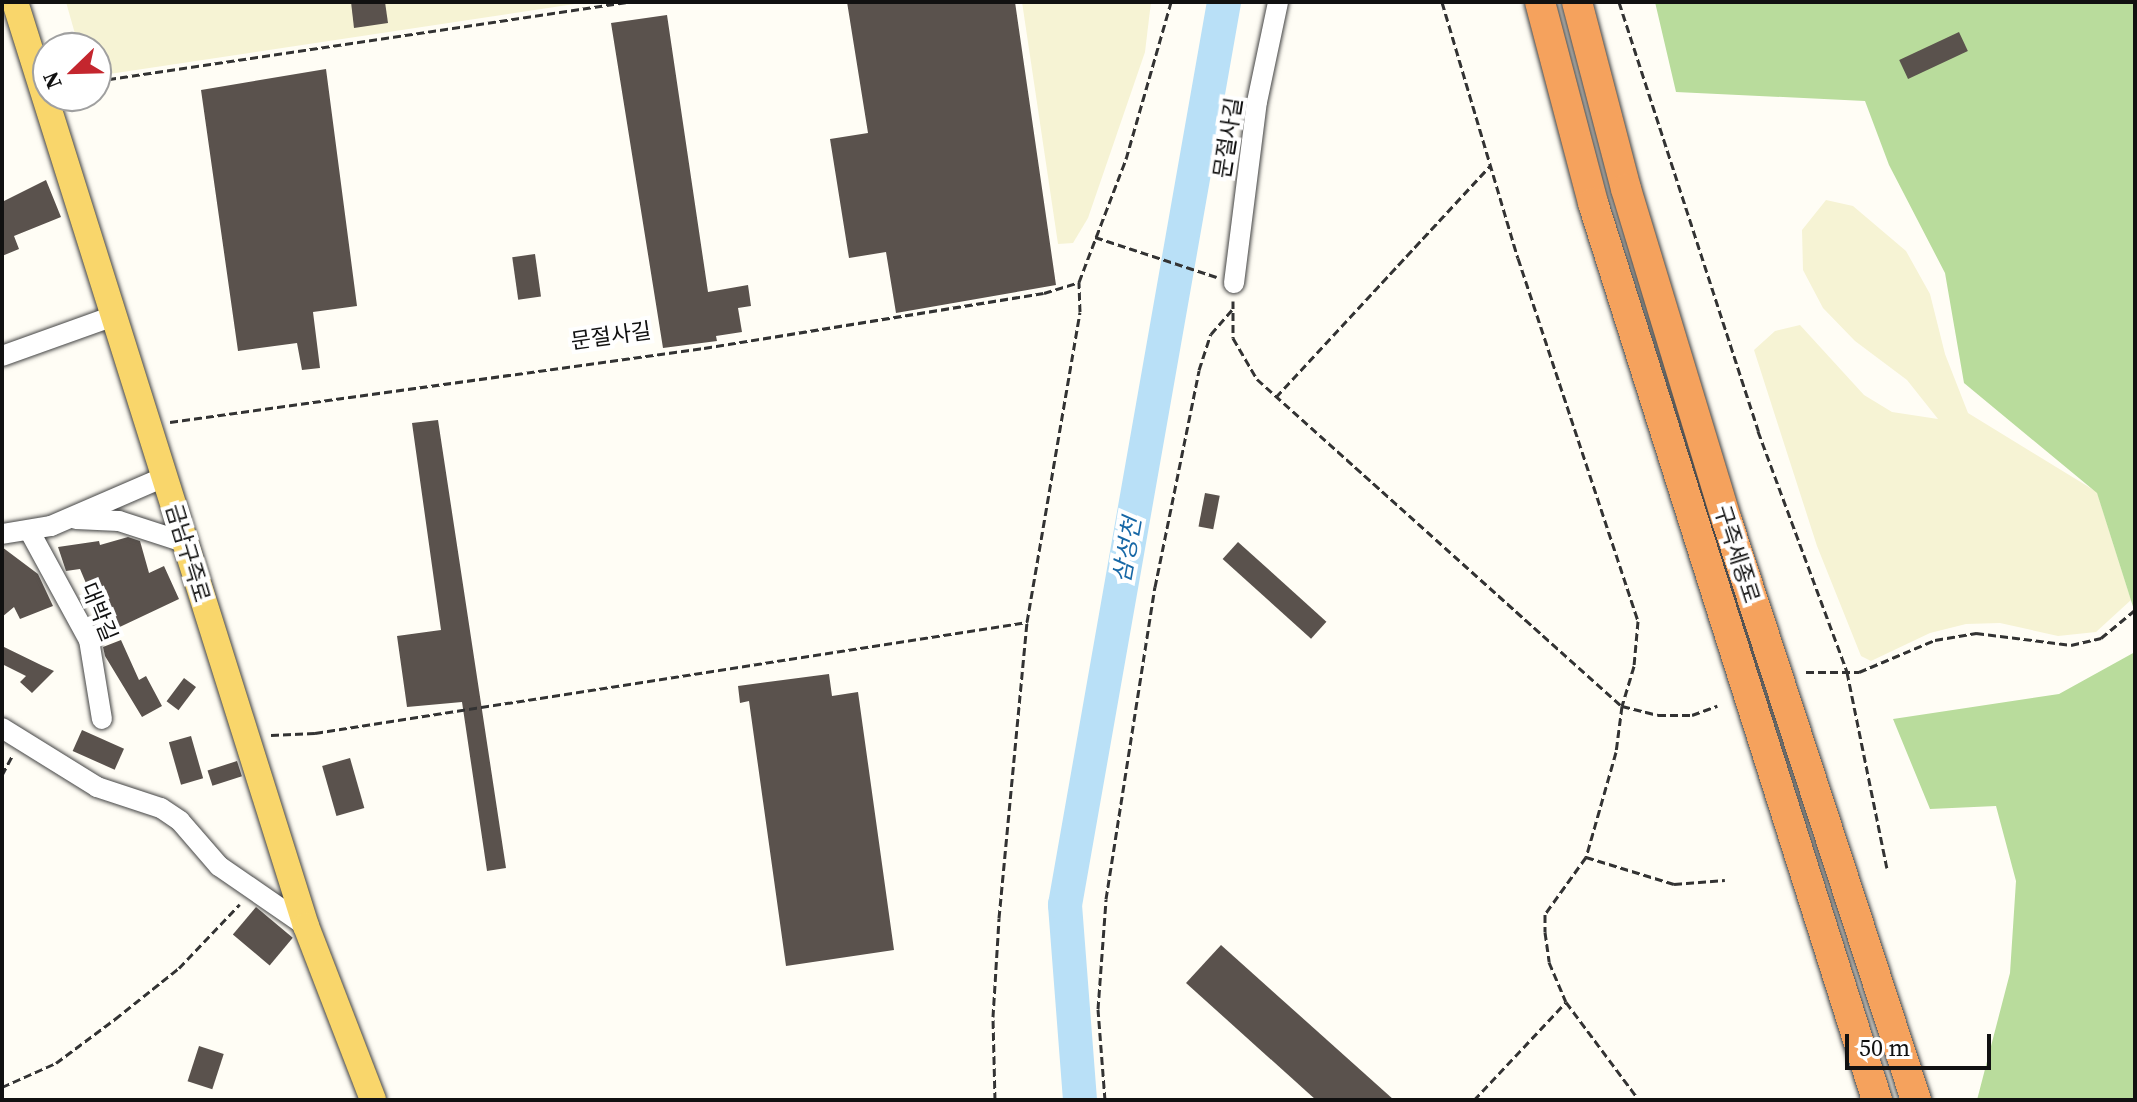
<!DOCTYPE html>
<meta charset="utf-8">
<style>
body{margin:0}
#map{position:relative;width:2137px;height:1102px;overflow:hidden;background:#fffdf5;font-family:"Source Serif 4","Noto Sans KR",serif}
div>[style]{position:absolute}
.farmland>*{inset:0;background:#f6f3d4}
.forest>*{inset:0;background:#b9dc9c}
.river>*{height:34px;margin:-17px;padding:0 17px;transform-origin:17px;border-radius:17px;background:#b9e0f7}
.building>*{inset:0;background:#5a524d;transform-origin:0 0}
.path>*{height:3px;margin-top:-1.5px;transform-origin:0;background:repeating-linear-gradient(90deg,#333 0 8px,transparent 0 12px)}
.roads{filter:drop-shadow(0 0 2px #444) drop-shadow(0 0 2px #444)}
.minor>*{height:20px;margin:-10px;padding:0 10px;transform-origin:10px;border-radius:10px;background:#fff}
.major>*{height:26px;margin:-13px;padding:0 13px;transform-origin:13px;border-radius:13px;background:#f9d66b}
.highway>*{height:30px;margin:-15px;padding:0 15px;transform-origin:15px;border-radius:15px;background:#f5a25d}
span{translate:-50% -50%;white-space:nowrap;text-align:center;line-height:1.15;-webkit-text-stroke:8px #fff;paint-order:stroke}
.street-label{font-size:22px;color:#111}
.water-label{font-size:24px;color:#1768a6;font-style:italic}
.frame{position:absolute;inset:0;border:4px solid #111;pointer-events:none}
.north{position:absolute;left:32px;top:32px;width:80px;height:80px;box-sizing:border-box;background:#fff;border:2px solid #a0a0a0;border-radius:50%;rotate:247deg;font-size:22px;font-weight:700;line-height:32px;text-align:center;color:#111}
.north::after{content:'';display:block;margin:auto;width:28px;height:36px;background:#c4262e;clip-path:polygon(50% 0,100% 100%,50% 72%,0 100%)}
.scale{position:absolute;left:1845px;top:1034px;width:146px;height:36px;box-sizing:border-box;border:4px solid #111;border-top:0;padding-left:10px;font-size:24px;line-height:28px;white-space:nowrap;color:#111;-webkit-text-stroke:6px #fff;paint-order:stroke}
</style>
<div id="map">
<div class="farmland">
<div style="clip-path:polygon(66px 2px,588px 2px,96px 76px,96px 48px,79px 48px)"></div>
<div style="clip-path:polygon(1022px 2px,1151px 2px,1145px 52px,1088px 218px,1073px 243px,1058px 244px)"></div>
<div style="clip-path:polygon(1826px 200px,1853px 206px,1906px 251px,1930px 294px,1945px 354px,1968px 413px,2097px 492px,2131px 600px,2096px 632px,2058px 636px,2000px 623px,1966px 624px,1930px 633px,1871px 661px,1861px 656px,1817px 546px,1754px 350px,1775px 331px,1800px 325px,1864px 395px,1892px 412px,1938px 419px,1907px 380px,1855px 341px,1823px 308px,1803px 270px,1802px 230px)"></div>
</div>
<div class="forest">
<div style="clip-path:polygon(1655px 2px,2135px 2px,2135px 613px,2097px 493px,1964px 383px,1945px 273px,1889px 165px,1865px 101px,1676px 92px)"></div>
<div style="clip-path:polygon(2135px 652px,2135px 1100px,1977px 1100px,2010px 973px,2016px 881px,1996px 806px,1930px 809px,1893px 719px,2059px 694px)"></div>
</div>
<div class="river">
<div style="left:1080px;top:1100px;width:196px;rotate:-94.4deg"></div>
<div style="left:1065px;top:905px;width:917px;rotate:-80.01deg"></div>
</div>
<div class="building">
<div style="clip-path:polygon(351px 2px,385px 2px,388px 23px,354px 28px)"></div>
<div style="clip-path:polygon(847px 2px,1015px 2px,1056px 285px,896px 313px,886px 252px,849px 258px,830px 139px,868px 133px)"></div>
<div style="clip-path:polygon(667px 15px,708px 292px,748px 285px,751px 306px,738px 308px,742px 332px,716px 336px,717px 341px,663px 348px,611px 23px)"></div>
<div style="left:1959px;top:32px;width:21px;height:66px;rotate:65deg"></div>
<div style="clip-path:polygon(326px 69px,357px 306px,313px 312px,320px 368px,302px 370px,297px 343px,238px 351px,201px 90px)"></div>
<div style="clip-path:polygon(46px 180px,61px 217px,14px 236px,19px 249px,2px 256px,2px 202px)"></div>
<div style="left:535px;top:254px;width:43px;height:23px;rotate:82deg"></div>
<div style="clip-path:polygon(438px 420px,506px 868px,487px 871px,462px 702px,407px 707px,397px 636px,441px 630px,412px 423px)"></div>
<div style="left:1205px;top:493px;width:15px;height:34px;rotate:11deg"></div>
<div style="clip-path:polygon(128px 537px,140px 541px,149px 573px,164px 566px,179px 599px,107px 633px,80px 569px,66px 571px,58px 547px,99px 541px,100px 545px)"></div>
<div style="left:1238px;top:542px;width:119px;height:23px;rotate:42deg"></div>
<div style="clip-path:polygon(2px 547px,38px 574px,53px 606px,20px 619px,14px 607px,2px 617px)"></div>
<div style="clip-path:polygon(121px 640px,139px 680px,146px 676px,162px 706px,142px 717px,105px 656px,103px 647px)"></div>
<div style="clip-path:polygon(2px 646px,43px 666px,54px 671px,32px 693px,20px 682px,26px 676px,2px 664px)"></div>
<div style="clip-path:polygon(829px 674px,832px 696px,858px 692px,894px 950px,786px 966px,749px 701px,740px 703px,738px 686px)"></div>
<div style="left:184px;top:678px;width:15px;height:29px;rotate:37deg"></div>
<div style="left:82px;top:730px;width:46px;height:23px;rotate:24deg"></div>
<div style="left:191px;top:736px;width:44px;height:23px;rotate:74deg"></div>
<div style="left:350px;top:758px;width:52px;height:29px;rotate:74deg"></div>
<div style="left:237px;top:761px;width:16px;height:31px;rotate:72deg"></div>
<div style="left:256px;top:907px;width:48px;height:36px;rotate:40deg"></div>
<div style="clip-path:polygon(1221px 945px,1394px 1100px,1316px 1100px,1186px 983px)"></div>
<div style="left:199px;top:1046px;width:26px;height:37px;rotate:18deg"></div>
</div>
<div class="path">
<div style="left:1442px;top:2px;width:267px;rotate:73.5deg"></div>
<div style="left:1518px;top:258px;width:382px;rotate:71.7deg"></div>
<div style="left:1638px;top:621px;width:45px;rotate:95.1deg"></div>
<div style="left:1634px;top:666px;width:42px;rotate:106.7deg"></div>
<div style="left:1622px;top:706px;width:37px;rotate:14deg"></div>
<div style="left:1658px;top:715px;width:34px"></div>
<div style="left:1692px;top:715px;width:27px;rotate:-20deg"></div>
<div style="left:1619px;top:2px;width:451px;rotate:72deg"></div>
<div style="left:1758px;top:431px;width:257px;rotate:69.7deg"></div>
<div style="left:1847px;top:672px;width:200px;rotate:78.5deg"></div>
<div style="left:96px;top:81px;width:537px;rotate:-8.46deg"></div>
<div style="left:1095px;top:237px;width:128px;rotate:18.2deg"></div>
<div style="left:1233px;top:301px;width:37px;rotate:90deg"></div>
<div style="left:1233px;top:338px;width:48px;rotate:59.7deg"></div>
<div style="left:1257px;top:379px;width:490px;rotate:41.9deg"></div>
<div style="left:1622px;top:706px;width:46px;rotate:97.4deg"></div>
<div style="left:1616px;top:752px;width:109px;rotate:105.9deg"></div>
<div style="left:1586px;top:857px;width:70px;rotate:125.7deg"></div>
<div style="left:1545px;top:914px;width:18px;rotate:90deg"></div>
<div style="left:1545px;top:932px;width:30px;rotate:82deg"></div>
<div style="left:1549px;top:962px;width:43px;rotate:67deg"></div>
<div style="left:1566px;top:1002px;width:122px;rotate:53.3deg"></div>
<div style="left:1276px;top:397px;width:315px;rotate:-47.2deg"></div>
<div style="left:170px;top:422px;width:539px;rotate:-7.89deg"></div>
<div style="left:704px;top:348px;width:344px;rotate:-9.2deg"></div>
<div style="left:1044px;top:293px;width:37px;rotate:-17deg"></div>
<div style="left:1806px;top:672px;width:53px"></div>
<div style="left:1859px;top:672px;width:82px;rotate:-22.8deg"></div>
<div style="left:1935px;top:640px;width:42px;rotate:-9.7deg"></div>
<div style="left:1976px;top:633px;width:96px;rotate:7.2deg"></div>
<div style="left:2071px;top:645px;width:31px;rotate:-13deg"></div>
<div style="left:2101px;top:638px;width:44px;rotate:-39.5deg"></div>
<div style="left:271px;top:735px;width:44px;rotate:-2.6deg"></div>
<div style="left:315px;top:733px;width:721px;rotate:-8.86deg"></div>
<div style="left:2px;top:775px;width:21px;rotate:-62deg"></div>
<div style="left:1586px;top:857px;width:92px;rotate:17.1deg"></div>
<div style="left:1674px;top:884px;width:51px;rotate:-4.5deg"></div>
<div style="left:2px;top:1087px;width:59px;rotate:-24deg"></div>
<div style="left:56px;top:1063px;width:74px;rotate:-36.7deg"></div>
<div style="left:115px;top:1019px;width:82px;rotate:-38.6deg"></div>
<div style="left:179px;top:968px;width:88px;rotate:-46.4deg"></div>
<div style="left:995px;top:1100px;width:83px;rotate:-91.4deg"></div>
<div style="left:993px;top:1017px;width:99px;rotate:-86.5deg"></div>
<div style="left:999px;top:918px;width:297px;rotate:-84.6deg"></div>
<div style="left:1027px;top:622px;width:314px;rotate:-80.3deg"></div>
<div style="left:1080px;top:312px;width:30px;rotate:-92deg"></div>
<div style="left:1079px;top:282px;width:132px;rotate:-69.1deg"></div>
<div style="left:1126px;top:159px;width:163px;rotate:-74deg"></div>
<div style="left:1105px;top:1100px;width:91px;rotate:-94.4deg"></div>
<div style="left:1098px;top:1009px;width:110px;rotate:-85.8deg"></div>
<div style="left:1106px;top:899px;width:316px;rotate:-81.1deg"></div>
<div style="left:1155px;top:587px;width:221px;rotate:-78.5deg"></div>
<div style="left:1199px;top:370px;width:38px;rotate:-72deg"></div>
<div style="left:1211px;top:334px;width:32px;rotate:-49deg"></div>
<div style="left:1474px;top:1100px;width:134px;rotate:-46.8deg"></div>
</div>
<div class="roads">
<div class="minor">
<div style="left:1234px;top:283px;width:182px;rotate:-82.8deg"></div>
<div style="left:1257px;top:102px;width:102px;rotate:-78.1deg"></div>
<div style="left:2px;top:356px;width:119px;rotate:-19.7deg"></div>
<div style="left:76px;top:519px;width:43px;rotate:2.7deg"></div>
<div style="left:119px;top:521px;width:68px;rotate:17.9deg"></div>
<div style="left:30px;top:532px;width:123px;rotate:61.4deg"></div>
<div style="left:89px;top:640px;width:80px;rotate:80.7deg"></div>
<div style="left:2px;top:534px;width:50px;rotate:-9.3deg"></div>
<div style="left:51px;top:526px;width:123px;rotate:-23.4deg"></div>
<div style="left:2px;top:728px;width:112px;rotate:31.8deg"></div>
<div style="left:97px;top:787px;width:67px;rotate:18.2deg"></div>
<div style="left:161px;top:808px;width:23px;rotate:34deg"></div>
<div style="left:180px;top:821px;width:60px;rotate:49.1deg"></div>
<div style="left:219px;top:866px;width:106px;rotate:34.6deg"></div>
</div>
<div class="major">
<div style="left:15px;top:2px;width:969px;rotate:72.52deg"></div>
<div style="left:306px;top:926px;width:186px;rotate:68.9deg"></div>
</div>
<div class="highway">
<div style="left:1540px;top:2px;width:208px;rotate:75.2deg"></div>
<div style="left:1593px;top:203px;width:941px;rotate:72.43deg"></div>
<div style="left:1577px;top:2px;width:193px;rotate:75.3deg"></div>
<div style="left:1626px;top:189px;width:347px;rotate:73.1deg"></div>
<div style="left:1727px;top:521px;width:609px;rotate:71.92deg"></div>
</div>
</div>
<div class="street-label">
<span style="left:1228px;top:138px;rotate:-81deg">문절사길</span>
<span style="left:611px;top:336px;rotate:-8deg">문절사길</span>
<span style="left:188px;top:553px;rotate:73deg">금남구즉로</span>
<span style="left:1737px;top:554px;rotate:72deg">구즉세종로</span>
<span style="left:99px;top:612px;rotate:68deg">대박길</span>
</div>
<div class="water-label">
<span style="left:1127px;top:550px;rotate:-80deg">삼성천</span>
</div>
<div class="frame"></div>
<div class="north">N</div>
<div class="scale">50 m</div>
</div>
